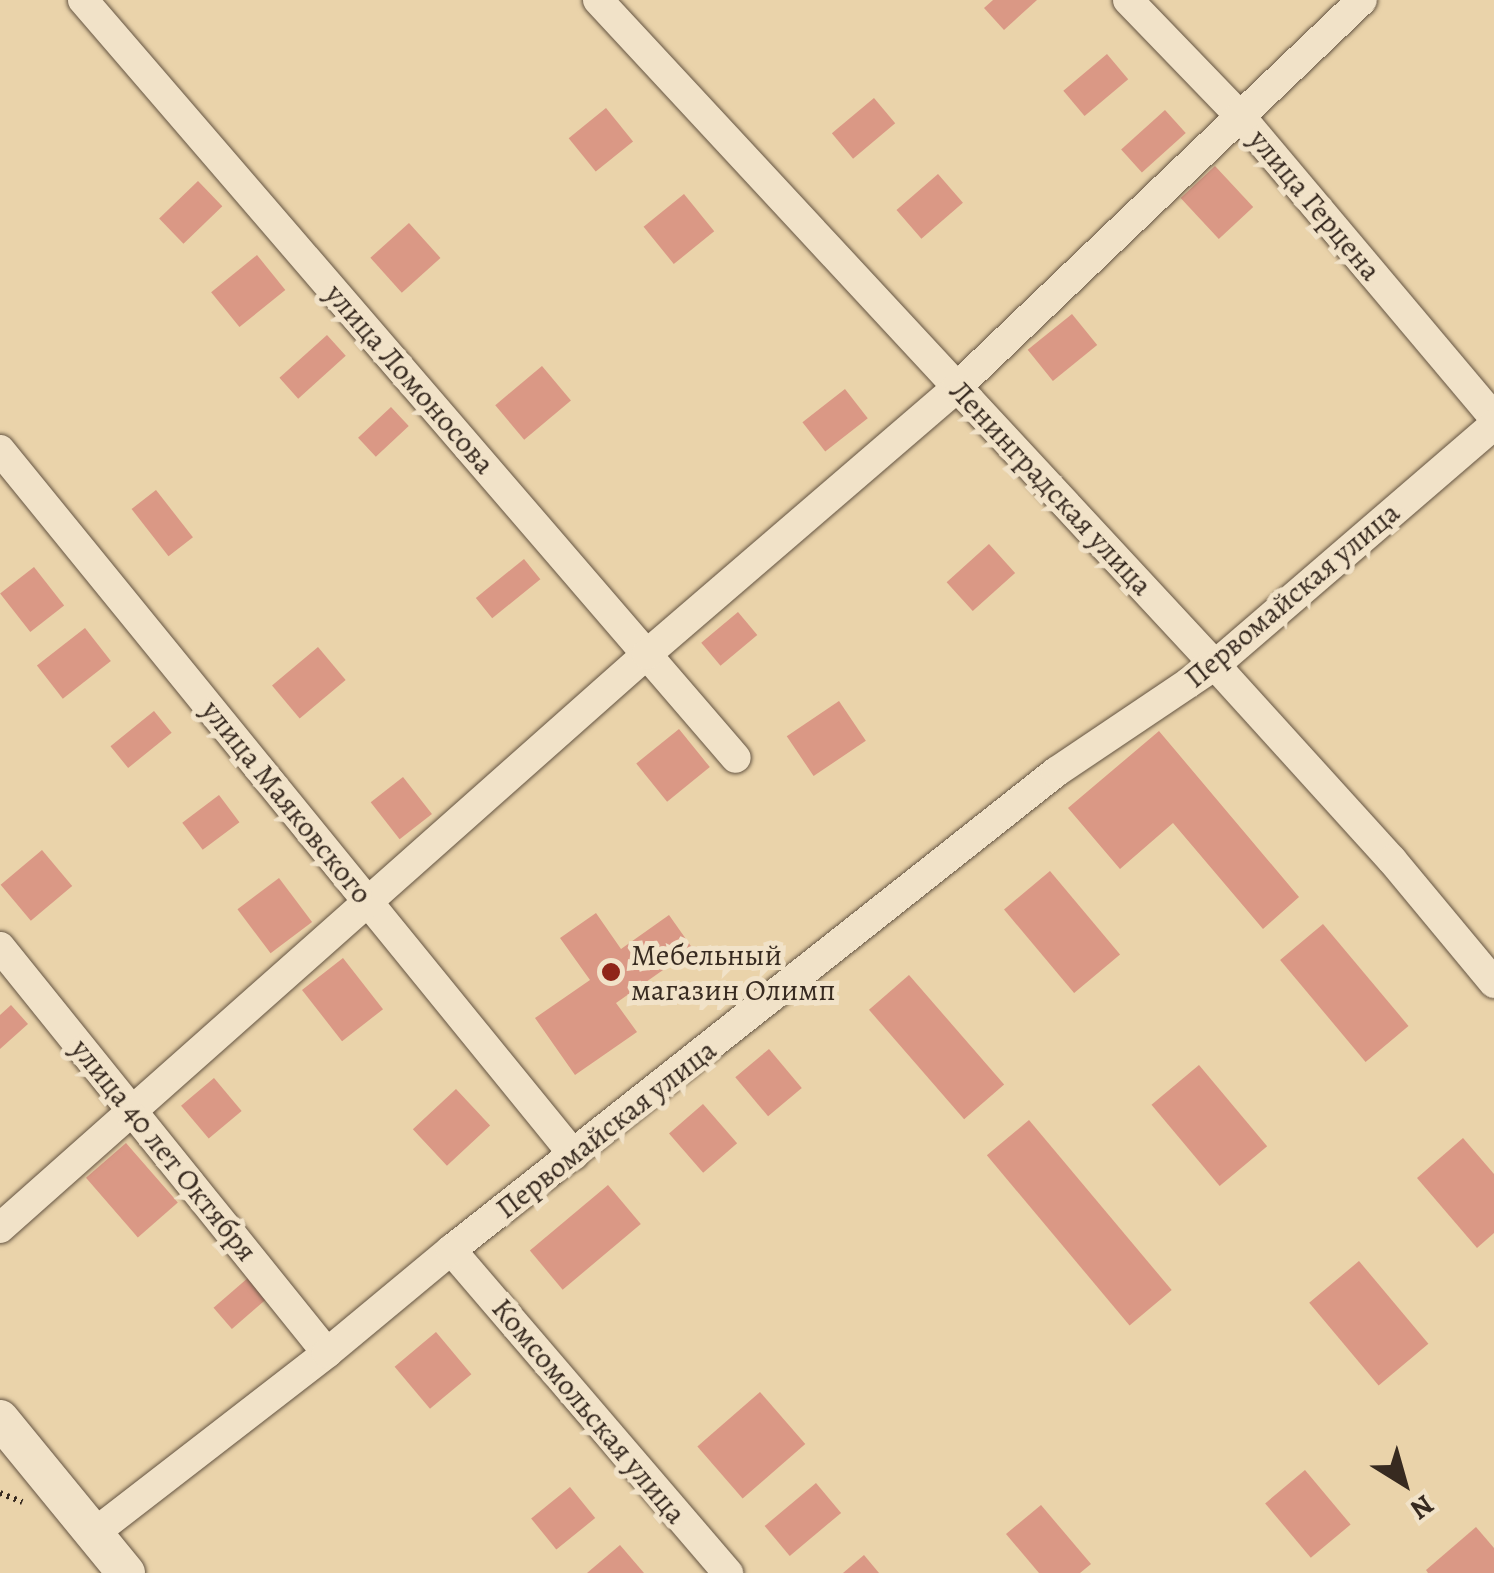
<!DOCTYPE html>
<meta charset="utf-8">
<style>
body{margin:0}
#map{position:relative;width:1494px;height:1573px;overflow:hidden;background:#ead3aa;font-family:Alegreya,serif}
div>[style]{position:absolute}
.building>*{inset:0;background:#da9885;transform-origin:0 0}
.path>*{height:6px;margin-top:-3px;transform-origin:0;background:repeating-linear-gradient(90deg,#372a20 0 2.5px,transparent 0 7.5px)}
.roads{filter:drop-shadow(0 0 2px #645442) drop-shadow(0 0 2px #645442)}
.minor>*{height:30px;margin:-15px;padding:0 15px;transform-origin:15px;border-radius:15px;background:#f1e2c8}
.tertiary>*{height:38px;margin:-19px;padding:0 19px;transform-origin:19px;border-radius:19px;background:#f1e2c8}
.dots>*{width:28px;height:28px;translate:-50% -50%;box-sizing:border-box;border:5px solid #f1e2c8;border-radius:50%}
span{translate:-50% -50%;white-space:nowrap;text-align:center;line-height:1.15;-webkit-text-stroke:10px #f1e2c8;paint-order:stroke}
.street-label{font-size:30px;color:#372a20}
.poi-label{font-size:30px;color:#372a20}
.left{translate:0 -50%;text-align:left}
.north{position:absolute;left:1354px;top:1433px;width:100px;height:100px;-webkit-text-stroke:8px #f1e2c8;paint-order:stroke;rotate:143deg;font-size:28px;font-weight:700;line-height:40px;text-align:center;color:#372a20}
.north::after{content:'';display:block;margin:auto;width:35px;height:45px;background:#372a20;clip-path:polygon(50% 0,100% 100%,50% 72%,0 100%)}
</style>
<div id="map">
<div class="building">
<div style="clip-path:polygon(993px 0,1037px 0,1004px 30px,984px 8px)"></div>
<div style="left:1107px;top:54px;width:33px;height:57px;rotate:50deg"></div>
<div style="left:874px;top:98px;width:33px;height:55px;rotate:50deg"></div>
<div style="left:606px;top:108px;width:43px;height:48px;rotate:51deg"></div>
<div style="left:1165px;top:110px;width:31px;height:59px;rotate:48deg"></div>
<div style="left:1215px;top:166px;width:56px;height:47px;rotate:47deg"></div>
<div style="left:938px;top:174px;width:38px;height:55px;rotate:49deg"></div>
<div style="left:198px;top:181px;width:35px;height:54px;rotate:46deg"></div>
<div style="left:684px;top:194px;width:48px;height:52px;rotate:51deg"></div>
<div style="left:409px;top:223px;width:47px;height:52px;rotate:48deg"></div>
<div style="left:257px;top:255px;width:45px;height:59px;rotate:51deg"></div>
<div style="left:1072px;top:314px;width:40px;height:57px;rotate:51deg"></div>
<div style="left:327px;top:335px;width:28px;height:64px;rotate:48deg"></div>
<div style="left:542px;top:366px;width:45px;height:61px;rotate:50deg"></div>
<div style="left:845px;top:389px;width:37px;height:54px;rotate:52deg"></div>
<div style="left:391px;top:407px;width:26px;height:45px;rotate:47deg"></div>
<div style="left:156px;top:490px;width:60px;height:31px;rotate:52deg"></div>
<div style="left:989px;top:544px;width:39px;height:57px;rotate:48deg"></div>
<div style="left:524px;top:559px;width:26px;height:62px;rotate:51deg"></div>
<div style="left:34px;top:567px;width:49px;height:43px;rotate:52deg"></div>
<div style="left:738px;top:612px;width:30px;height:48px;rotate:50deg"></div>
<div style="left:85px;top:628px;width:42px;height:61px;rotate:52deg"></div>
<div style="left:318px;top:647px;width:43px;height:60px;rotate:50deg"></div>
<div style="left:839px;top:701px;width:48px;height:63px;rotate:56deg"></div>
<div style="left:154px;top:711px;width:28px;height:56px;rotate:51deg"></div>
<div style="left:679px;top:729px;width:49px;height:55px;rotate:51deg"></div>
<div style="clip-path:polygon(1159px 731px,1299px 897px,1263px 929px,1173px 823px,1120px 869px,1068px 808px)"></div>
<div style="left:403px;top:777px;width:47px;height:41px;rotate:52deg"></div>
<div style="left:219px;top:795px;width:34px;height:46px;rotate:53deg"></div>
<div style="left:42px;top:850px;width:47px;height:54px;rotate:50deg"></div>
<div style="left:1050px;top:871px;width:109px;height:60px;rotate:50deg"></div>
<div style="left:279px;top:878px;width:55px;height:52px;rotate:53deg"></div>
<div style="clip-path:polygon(596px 913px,621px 949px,669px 915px,693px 949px,616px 1003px,637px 1032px,575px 1075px,535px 1018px,590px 980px,560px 938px)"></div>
<div style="left:1323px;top:924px;width:133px;height:56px;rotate:50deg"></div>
<div style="left:343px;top:958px;width:65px;height:52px;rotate:52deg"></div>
<div style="left:909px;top:975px;width:145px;height:53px;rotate:49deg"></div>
<div style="clip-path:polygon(11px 1005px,28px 1024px,0 1049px,0 1015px)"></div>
<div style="left:769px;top:1049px;width:51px;height:44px;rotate:50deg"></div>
<div style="left:1199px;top:1065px;width:106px;height:62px;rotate:50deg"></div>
<div style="left:214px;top:1078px;width:43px;height:43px;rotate:50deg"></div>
<div style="left:456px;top:1089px;width:50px;height:59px;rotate:47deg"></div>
<div style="left:703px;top:1104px;width:52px;height:45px;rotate:49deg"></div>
<div style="left:1029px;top:1120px;width:222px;height:55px;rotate:50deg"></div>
<div style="clip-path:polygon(1463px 1138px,1494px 1174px,1494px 1233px,1477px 1248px,1417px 1178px)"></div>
<div style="left:126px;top:1143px;width:79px;height:53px;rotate:49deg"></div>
<div style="left:608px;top:1185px;width:51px;height:102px;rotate:50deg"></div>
<div style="left:1359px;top:1261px;width:108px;height:65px;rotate:50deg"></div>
<div style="left:249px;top:1277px;width:28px;height:47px;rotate:49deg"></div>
<div style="left:436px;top:1332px;width:55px;height:54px;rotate:50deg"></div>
<div style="left:760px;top:1392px;width:69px;height:83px;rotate:49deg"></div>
<div style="left:1305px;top:1470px;width:71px;height:52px;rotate:50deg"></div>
<div style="left:816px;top:1483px;width:39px;height:67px;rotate:50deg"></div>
<div style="left:570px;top:1487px;width:40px;height:50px;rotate:51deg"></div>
<div style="clip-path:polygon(1041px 1505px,1091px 1564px,1080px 1573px,1039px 1573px,1006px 1534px)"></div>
<div style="clip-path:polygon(1476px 1527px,1494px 1548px,1494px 1573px,1428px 1573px,1426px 1570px)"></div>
<div style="clip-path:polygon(620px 1545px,644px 1573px,587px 1573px)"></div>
<div style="clip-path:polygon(864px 1555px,879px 1573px,843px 1573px)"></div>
</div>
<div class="path">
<div style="left:0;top:1493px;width:24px;rotate:22deg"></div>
</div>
<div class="roads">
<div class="minor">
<div style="left:83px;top:0;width:1000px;rotate:49.26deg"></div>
<div style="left:598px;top:0;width:907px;rotate:47.14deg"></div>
<div style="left:1215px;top:665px;width:263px;rotate:47.8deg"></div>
<div style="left:1392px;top:860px;width:160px;rotate:50.3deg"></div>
<div style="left:1128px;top:0;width:161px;rotate:46deg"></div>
<div style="left:1240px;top:116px;width:395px;rotate:49.9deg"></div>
<div style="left:0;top:450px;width:909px;rotate:50.85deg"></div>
<div style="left:0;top:947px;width:521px;rotate:51.15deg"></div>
<div style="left:0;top:1228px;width:865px;rotate:-41.58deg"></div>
<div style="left:647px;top:654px;width:409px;rotate:-40.7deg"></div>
<div style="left:957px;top:387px;width:560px;rotate:-43.7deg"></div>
<div style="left:451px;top:1250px;width:426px;rotate:49.4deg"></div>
<div style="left:93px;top:1534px;width:296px;rotate:-37.7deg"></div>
<div style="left:327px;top:1353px;width:161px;rotate:-39.7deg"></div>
<div style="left:451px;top:1250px;width:771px;rotate:-38.31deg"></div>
<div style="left:1056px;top:772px;width:192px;rotate:-33.9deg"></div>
<div style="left:1215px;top:665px;width:368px;rotate:-40.7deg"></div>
</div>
<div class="tertiary">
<div style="left:0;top:1419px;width:199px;rotate:50.7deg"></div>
</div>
</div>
<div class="dots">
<div style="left:611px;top:972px;background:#8f2418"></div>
</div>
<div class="street-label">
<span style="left:1315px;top:205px;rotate:50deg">улица Герцена</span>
<span style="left:410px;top:379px;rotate:49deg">улица Ломоносова</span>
<span style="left:1051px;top:488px;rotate:47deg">Ленинградская улица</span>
<span style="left:1292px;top:595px;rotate:-40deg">Первомайская улица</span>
<span style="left:287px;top:802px;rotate:51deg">улица Маяковского</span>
<span style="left:606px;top:1129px;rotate:-38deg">Первомайская улица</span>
<span style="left:164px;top:1150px;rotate:51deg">улица 40 лет Октября</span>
<span style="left:589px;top:1411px;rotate:50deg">Комсомольская улица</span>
</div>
<div class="poi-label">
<span class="left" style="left:631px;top:972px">Мебельный<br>магазин Олимп</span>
</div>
<div class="north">N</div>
</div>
